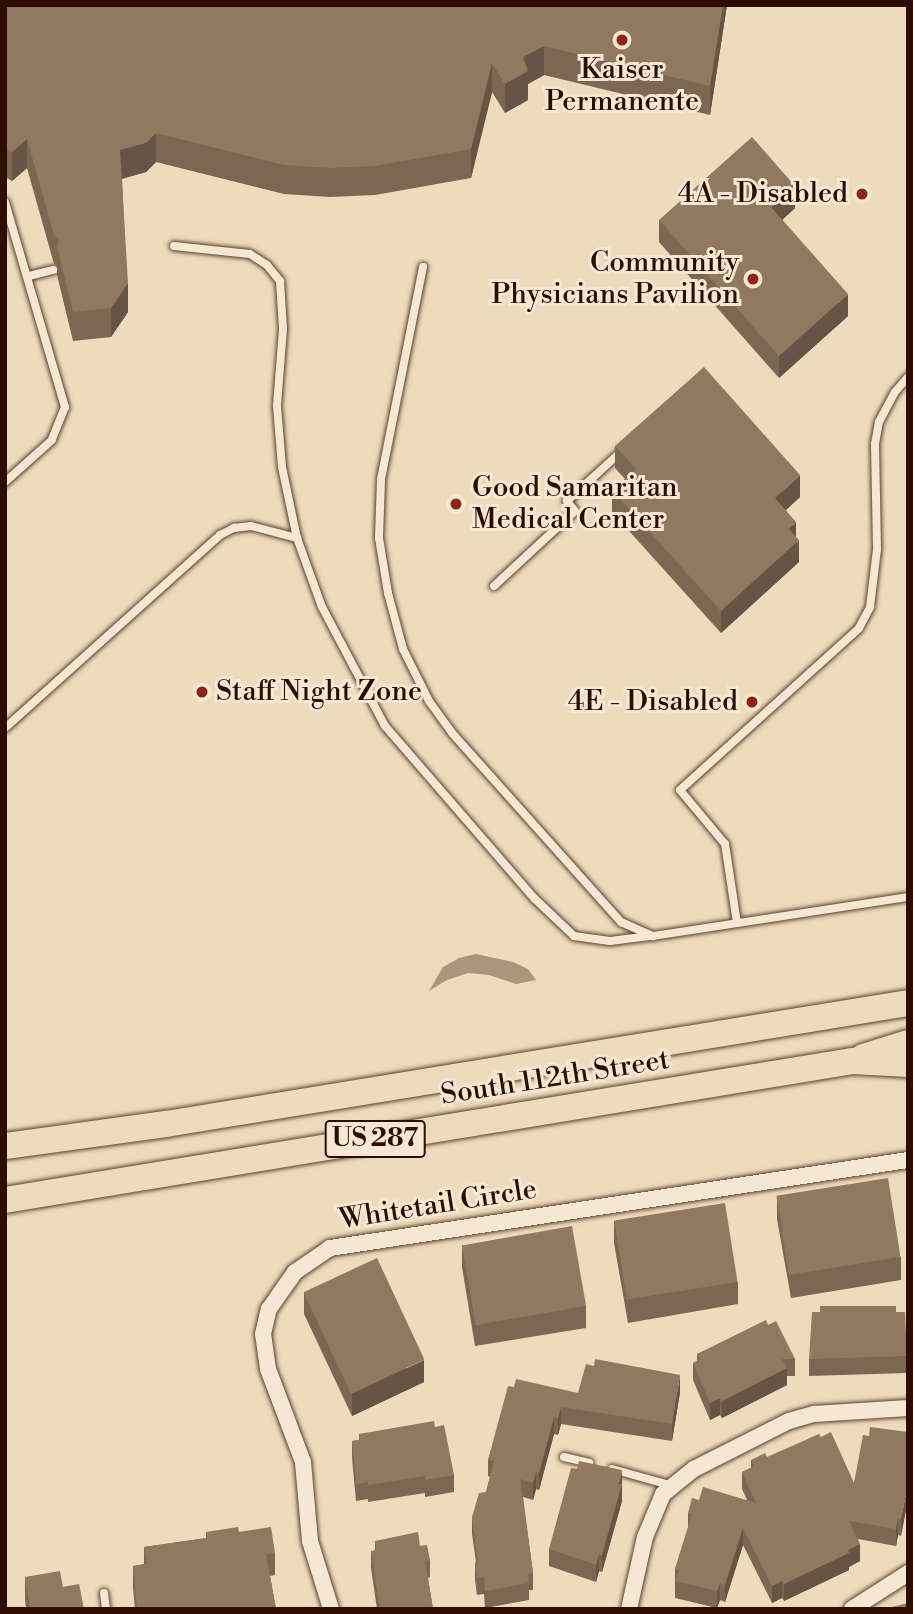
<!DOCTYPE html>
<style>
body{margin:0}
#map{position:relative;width:913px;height:1614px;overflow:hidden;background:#eedbbb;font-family:"Libre Bodoni",serif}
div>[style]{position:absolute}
.water>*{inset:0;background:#ac957b}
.roads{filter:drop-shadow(0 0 2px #5c402f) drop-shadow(0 0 2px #5c402f)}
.service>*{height:8px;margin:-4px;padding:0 4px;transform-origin:4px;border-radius:4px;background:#f4e8d3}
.minor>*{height:16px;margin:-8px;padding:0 8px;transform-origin:8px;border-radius:8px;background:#f4e8d3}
.primary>*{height:26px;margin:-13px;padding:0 13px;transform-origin:13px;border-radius:13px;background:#eedbbb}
.wall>*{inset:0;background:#7d6753}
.shaded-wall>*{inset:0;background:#665444}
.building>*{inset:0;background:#917861;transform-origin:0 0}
.dots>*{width:19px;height:19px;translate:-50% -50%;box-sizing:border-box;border:4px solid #f4e8d3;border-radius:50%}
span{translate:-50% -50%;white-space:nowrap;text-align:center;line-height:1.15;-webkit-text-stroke:6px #f4e8d3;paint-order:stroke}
.shield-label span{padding:2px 5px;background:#f4e8d3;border:2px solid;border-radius:5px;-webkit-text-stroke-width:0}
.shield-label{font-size:26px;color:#2c0d00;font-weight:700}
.poi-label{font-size:28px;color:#2c0d00}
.right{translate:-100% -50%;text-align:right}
.left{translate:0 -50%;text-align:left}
.street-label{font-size:28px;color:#2c0d00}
.frame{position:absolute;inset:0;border:7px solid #2c0d00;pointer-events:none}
</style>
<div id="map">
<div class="water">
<div style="clip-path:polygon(476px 954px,513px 962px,528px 969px,536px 980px,516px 984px,489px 975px,468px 973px,447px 980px,429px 991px,443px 967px,459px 958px)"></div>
</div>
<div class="roads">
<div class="service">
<div style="left:5px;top:202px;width:214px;rotate:73.7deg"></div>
<div style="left:65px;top:407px;width:35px;rotate:112deg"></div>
<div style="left:52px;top:440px;width:63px;rotate:138.2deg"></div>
<div style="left:174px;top:246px;width:76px;rotate:6deg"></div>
<div style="left:250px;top:254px;width:20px;rotate:33deg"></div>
<div style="left:267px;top:265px;width:21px;rotate:51deg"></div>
<div style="left:280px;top:281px;width:48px;rotate:86.4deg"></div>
<div style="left:283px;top:329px;width:77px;rotate:94.5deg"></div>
<div style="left:277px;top:406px;width:61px;rotate:85.3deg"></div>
<div style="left:282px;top:467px;width:73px;rotate:78.1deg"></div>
<div style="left:297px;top:538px;width:73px;rotate:70.1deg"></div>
<div style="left:322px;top:607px;width:135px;rotate:62.1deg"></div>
<div style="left:385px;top:726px;width:228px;rotate:49.1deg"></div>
<div style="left:534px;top:898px;width:55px;rotate:43.5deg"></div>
<div style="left:574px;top:936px;width:36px;rotate:8deg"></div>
<div style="left:610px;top:941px;width:40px;rotate:-7.1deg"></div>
<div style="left:423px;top:267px;width:217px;rotate:101.2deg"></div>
<div style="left:381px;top:480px;width:58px;rotate:92deg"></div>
<div style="left:379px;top:538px;width:56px;rotate:80.7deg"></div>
<div style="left:388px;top:593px;width:58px;rotate:75deg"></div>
<div style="left:403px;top:649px;width:58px;rotate:63.4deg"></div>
<div style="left:429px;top:701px;width:39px;rotate:54deg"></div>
<div style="left:452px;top:733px;width:254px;rotate:48.2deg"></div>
<div style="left:621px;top:922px;width:35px;rotate:24deg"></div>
<div style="left:653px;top:936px;width:258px;rotate:-8.7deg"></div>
<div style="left:29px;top:276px;width:25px;rotate:-14deg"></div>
<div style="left:494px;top:586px;width:110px;rotate:-42.8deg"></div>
<div style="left:575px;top:511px;width:13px;rotate:-129deg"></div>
<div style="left:567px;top:501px;width:76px;rotate:-42.3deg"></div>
<div style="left:5px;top:728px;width:289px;rotate:-41.9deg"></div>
<div style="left:220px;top:535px;width:16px;rotate:-27deg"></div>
<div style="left:234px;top:528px;width:17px;rotate:-7deg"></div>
<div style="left:251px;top:526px;width:48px;rotate:14.6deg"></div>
<div style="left:737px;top:923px;width:80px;rotate:-98.6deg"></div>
<div style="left:725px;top:844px;width:70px;rotate:-129.8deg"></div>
<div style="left:680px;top:790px;width:241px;rotate:-42.1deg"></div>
<div style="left:859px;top:628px;width:24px;rotate:-62deg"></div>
<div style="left:870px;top:607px;width:58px;rotate:-83.1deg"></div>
<div style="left:877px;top:549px;width:105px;rotate:-91.1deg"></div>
<div style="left:875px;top:444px;width:22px;rotate:-80deg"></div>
<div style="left:879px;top:422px;width:34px;rotate:-62deg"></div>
<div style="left:895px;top:392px;width:20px;rotate:-49deg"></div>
<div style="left:564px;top:1457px;width:26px;rotate:13deg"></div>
<div style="left:612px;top:1469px;width:63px;rotate:15.6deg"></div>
<div style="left:104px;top:1593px;width:16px;rotate:83deg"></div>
</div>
<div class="minor">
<div style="left:331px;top:1609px;width:71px;rotate:-107.2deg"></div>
<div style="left:310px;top:1541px;width:79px;rotate:-95.1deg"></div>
<div style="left:303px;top:1462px;width:99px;rotate:-110.6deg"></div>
<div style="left:268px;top:1369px;width:35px;rotate:-98deg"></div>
<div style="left:263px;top:1334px;width:26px;rotate:-77deg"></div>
<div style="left:269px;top:1309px;width:45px;rotate:-54.9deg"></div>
<div style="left:295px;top:1272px;width:42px;rotate:-34.4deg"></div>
<div style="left:330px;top:1248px;width:585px;rotate:-8.66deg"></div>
<div style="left:629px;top:1609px;width:74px;rotate:-77.5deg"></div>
<div style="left:645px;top:1537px;width:47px;rotate:-67.3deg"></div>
<div style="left:663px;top:1494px;width:40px;rotate:-39deg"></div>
<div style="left:694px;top:1469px;width:106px;rotate:-26.8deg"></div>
<div style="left:789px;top:1421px;width:26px;rotate:-16deg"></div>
<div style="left:814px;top:1414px;width:94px;rotate:-3.7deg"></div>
<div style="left:852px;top:1609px;width:67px;rotate:-32.7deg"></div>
</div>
<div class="primary">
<div style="left:863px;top:1057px;width:47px;rotate:-17.3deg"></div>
<div style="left:5px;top:1146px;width:162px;rotate:-7.8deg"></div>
<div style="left:166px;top:1124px;width:752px;rotate:-9.26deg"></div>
<div style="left:5px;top:1200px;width:858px;rotate:-9.32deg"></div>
<div style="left:852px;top:1061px;width:56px;rotate:3.1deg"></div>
</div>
</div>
<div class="wall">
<div style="clip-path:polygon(5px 5px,727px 5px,710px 115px,544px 75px,528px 84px,528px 100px,505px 113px,492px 92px,471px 178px,375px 195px,330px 197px,284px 194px,156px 162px,146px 172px,122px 179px,128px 312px,111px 337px,73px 341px,57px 275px,57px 266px,54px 264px,27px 168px,12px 181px,5px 177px)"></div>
<div style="clip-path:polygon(795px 208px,782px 220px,848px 316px,779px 378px,659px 242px,659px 220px)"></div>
<div style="clip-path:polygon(615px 446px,800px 497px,786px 510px,796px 537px,799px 562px,721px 633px,612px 512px,612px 490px,625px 479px,615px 468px)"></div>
<div style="clip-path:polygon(777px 1197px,901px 1257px,901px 1280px,791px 1298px,777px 1219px)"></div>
<div style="clip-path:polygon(614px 1221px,738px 1282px,738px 1304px,628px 1323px,614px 1243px)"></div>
<div style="clip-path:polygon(462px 1245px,586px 1306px,586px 1328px,475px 1346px,462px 1267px)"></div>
<div style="clip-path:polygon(304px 1292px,424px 1382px,352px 1416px,304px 1314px)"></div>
<div style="clip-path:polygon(896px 1312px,907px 1356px,907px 1373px,809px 1376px,809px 1359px)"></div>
<div style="clip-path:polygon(768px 1325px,795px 1359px,795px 1376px,787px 1376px,787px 1385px,722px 1418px,720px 1415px,710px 1420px,693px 1380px,693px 1363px,697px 1361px,697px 1354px)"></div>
<div style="clip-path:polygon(514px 1387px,578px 1393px,680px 1392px,672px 1441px,561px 1424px,558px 1435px,554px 1434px,539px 1490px,536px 1489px,533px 1500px,523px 1497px,533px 1573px,533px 1590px,529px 1590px,529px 1600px,485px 1608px,484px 1594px,477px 1595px,475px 1580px,475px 1563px,476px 1562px,472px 1534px,472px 1517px,486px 1492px,490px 1477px,488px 1476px,488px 1460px)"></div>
<div style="clip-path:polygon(435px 1427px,454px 1475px,454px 1492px,425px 1497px,425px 1493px,368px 1502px,368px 1499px,356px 1501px,352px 1458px,352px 1441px,359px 1440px,359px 1434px)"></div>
<div style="clip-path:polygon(908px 1432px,901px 1536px,898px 1535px,896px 1546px,858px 1539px,860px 1561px,849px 1567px,849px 1570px,784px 1601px,782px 1598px,772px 1603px,743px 1545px,725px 1602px,720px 1600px,717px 1608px,675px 1598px,675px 1569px,688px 1528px,688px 1513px,699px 1500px,747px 1500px,742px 1489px,742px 1472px,751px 1468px,751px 1460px,767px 1457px,854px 1483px,869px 1436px)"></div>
<div style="clip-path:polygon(622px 1487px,622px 1501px,602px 1572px,599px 1571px,596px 1582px,549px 1566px,549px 1549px)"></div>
<div style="clip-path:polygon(206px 1532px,239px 1532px,275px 1553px,275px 1575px,270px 1576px,276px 1609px,135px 1609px,133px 1588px,133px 1566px,144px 1564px,144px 1547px,206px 1538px)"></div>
<div style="clip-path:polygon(375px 1541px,420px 1546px,430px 1560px,430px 1577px,428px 1578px,433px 1609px,377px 1609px,371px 1568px,371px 1551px,375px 1551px)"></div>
<div style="clip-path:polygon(25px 1577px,63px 1587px,84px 1609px,26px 1609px,25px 1599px)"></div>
</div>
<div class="shaded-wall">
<div style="clip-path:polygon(723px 5px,727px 5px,710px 115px,710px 86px)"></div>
<div style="clip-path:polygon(544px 46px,544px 75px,528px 84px,528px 100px,505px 113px,505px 84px,523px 57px)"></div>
<div style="clip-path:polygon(492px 63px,492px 92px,471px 178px,471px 149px)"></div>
<div style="clip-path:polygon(156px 133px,156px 162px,146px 172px,120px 179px,120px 150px)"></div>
<div style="clip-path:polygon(27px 139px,27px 168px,12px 181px,12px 152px)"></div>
<div style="clip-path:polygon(795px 186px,795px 208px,771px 230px,771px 207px)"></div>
<div style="clip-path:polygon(128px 283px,128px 312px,111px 337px,111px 308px)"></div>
<div style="clip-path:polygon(848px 294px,848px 316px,779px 378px,779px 356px)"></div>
<div style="clip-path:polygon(800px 475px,800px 497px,775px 520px,775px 498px)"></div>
<div style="clip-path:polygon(796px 522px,796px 543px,799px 540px,799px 562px,721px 633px,721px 611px,789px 529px)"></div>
<div style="clip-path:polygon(424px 1360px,424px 1382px,352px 1416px,352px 1394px)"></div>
<div style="clip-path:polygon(787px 1368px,787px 1385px,722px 1418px,722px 1401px)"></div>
<div style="clip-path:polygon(680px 1375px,680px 1392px,672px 1441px,672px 1424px)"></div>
<div style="clip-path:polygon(720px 1398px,720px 1415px,710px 1420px,710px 1403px)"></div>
<div style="clip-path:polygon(561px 1407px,561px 1424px,558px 1435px,558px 1418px)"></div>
<div style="clip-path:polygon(554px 1417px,554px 1434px,539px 1490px,539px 1473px)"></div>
<div style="clip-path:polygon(622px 1470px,622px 1501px,602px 1572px,602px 1555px)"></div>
<div style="clip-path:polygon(536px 1472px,536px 1489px,533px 1500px,533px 1483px)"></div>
<div style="clip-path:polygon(908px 1484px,908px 1501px,901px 1536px,901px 1519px)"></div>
<div style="clip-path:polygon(898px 1518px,898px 1535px,896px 1546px,896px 1529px)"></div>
<div style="clip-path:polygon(743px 1528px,743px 1545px,725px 1602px,725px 1585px)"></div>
<div style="clip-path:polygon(860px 1544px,860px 1561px,849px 1567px,849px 1570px,784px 1601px,784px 1584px)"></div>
<div style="clip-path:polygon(599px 1554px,599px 1571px,596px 1582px,596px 1565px)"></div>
<div style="clip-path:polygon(782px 1581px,782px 1598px,772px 1603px,772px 1586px)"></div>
<div style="clip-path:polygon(720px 1583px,720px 1600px,717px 1608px,717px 1591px)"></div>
</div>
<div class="building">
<div style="clip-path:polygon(5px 5px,723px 5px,710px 86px,544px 46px,523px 57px,528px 71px,505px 84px,492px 63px,471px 149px,375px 166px,330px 168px,284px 165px,156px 133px,146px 143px,120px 150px,128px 283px,111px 308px,73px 312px,57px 246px,59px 239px,54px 235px,27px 139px,12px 152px,5px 148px)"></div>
<div style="clip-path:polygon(752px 137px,795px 186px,771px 207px,848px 294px,779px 356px,659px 220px)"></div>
<div style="clip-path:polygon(704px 367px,800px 475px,775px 498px,796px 522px,789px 529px,799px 540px,721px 611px,612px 490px,636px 469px,615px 446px)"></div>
<div style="left:888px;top:1178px;width:80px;height:113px;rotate:81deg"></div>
<div style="left:725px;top:1203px;width:80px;height:112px;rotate:81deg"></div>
<div style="left:572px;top:1226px;width:81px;height:112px;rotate:80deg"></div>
<div style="left:377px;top:1258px;width:112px;height:81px;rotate:65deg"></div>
<div style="clip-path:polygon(820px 1306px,896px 1306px,896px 1312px,905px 1312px,907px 1356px,809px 1359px,812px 1312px,820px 1312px)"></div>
<div style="clip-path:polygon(766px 1320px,768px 1325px,776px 1321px,795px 1359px,782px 1359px,787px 1368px,722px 1401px,720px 1398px,710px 1403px,693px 1363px,700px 1359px,697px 1354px)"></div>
<div style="clip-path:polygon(595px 1359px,680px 1375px,672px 1424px,561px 1407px,558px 1418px,554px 1417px,539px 1473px,536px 1472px,533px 1483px,520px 1479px,533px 1573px,528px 1574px,529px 1583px,485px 1591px,484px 1577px,477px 1578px,475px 1563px,478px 1562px,472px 1517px,479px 1493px,486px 1492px,494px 1461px,488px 1460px,508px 1386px,514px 1387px,516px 1379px,578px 1393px,586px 1364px,594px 1366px)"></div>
<div style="clip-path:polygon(434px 1421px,435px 1427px,444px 1425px,454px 1475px,425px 1480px,425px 1476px,368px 1485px,368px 1482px,356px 1484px,352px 1441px,360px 1440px,359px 1434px)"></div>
<div style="clip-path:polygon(870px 1427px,908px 1432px,908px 1484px,901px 1519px,898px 1518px,896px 1529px,849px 1521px,860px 1544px,848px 1550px,849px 1553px,784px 1584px,782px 1581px,772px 1586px,743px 1528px,725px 1585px,720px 1583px,717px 1591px,675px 1581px,679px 1570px,675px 1569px,692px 1514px,688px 1513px,692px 1498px,699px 1500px,703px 1487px,756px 1503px,742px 1472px,754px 1466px,751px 1460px,765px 1453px,767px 1457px,819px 1434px,821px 1437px,831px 1432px,854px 1483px,863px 1435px,869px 1436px)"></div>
<div style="clip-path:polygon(579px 1461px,622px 1470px,619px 1484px,622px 1484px,602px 1555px,599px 1554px,596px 1565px,549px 1549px,571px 1468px,577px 1469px)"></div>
<div style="clip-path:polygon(238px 1527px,239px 1532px,271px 1527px,275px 1553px,266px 1554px,276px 1609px,137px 1609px,133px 1566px,147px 1564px,144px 1547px,207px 1538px,206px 1532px)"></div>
<div style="clip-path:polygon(418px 1532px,420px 1546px,427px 1545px,430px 1560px,425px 1561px,433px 1609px,380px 1609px,371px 1551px,376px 1550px,375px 1541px)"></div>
<div style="clip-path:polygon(60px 1571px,63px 1587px,79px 1584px,84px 1609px,30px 1609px,25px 1577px)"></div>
<div style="clip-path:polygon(908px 1603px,908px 1609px,893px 1609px,892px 1607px)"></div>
</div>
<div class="dots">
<div style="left:622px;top:40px;background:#8f2418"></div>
<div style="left:862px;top:194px;background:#8f2418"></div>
<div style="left:753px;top:279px;background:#8f2418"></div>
<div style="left:456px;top:504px;background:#8f2418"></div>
<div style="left:202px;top:692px;background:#8f2418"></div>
<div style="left:752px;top:702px;background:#8f2418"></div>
</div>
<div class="shield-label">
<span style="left:375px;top:1139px">US 287</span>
</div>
<div class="poi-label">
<span style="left:622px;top:86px">Kaiser<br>Permanente</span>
<span class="right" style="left:848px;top:194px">4A - Disabled</span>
<span class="right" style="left:739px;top:279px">Community<br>Physicians Pavilion</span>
<span class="left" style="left:472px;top:504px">Good Samaritan<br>Medical Center</span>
<span class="left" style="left:216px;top:692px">Staff Night Zone</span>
<span class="right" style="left:738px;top:702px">4E - Disabled</span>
</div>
<div class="street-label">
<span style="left:555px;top:1078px;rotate:-9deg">South 112th Street</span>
<span style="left:438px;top:1205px;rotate:-9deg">Whitetail Circle</span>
</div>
<div class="frame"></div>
</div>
